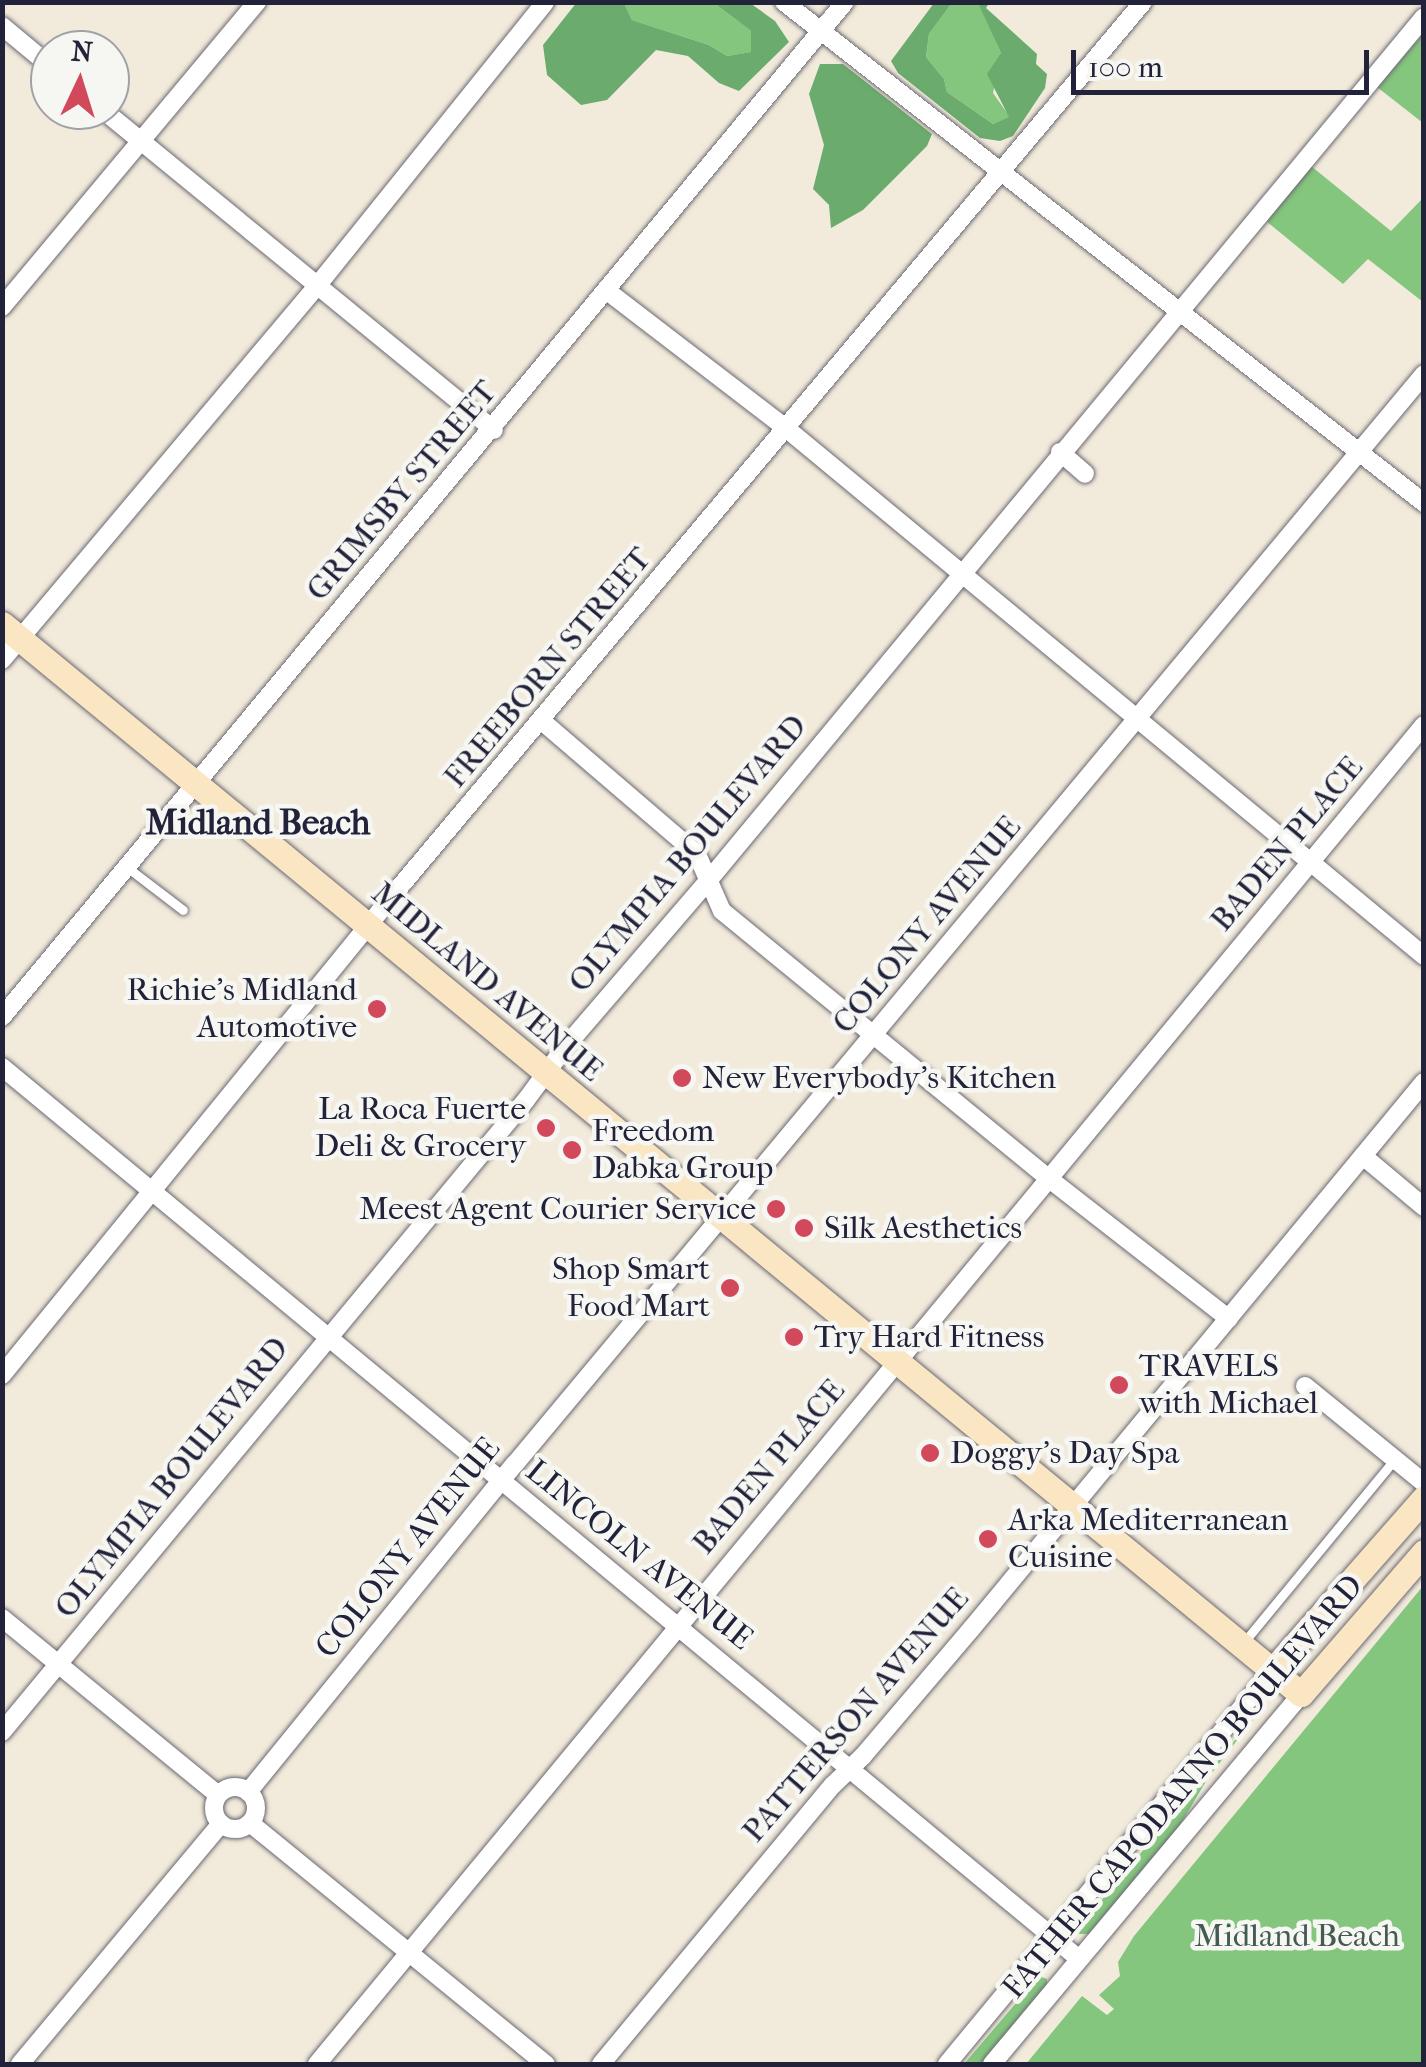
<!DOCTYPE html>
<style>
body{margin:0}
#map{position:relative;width:1426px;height:2067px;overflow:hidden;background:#f2ebdb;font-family:"IM FELL French Canon",serif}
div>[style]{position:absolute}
.green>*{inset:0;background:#84c67e}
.forest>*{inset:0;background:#6bab6d}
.roads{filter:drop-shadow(0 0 2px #6b6873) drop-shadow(0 0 2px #6b6873)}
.lane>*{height:9px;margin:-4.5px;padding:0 4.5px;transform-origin:4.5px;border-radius:4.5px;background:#fff}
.street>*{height:18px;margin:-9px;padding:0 9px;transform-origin:9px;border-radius:9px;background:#fff}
.street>.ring{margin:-9px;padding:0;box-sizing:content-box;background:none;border:18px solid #fff;border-radius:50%}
.secondary>*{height:25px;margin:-12.5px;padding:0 12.5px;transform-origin:12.5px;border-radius:12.5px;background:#fbe6c4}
.dots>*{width:28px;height:28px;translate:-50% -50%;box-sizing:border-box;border:5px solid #f6f6f2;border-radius:50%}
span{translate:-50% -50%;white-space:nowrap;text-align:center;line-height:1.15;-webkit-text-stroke:9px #f6f6f2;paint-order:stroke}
.street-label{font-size:32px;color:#22223b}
.poi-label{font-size:32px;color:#22223b}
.right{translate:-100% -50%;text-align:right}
.left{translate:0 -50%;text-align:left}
.park-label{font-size:32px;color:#445b52}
.neighbourhood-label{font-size:35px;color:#22223b;font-weight:700}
.frame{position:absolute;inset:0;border:5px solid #22223b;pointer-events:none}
.north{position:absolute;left:30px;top:30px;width:100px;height:100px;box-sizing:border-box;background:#f6f6f2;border:2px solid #a1a1a9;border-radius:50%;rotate:4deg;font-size:28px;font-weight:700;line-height:40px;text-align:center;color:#22223b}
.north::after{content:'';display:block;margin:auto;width:35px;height:45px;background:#d1495b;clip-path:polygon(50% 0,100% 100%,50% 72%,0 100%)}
.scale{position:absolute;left:1071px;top:50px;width:298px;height:45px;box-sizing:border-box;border:5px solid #22223b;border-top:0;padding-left:12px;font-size:30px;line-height:35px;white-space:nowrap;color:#22223b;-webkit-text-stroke:8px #f6f6f2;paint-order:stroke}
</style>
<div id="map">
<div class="green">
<div style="clip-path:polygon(624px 3px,714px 3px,751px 31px,752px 52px,727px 56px,709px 45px,632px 20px)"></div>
<div style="clip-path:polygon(952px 3px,978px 3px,981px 8px,1001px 53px,993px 93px,1010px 117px,993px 124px,947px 92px,944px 79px,926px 57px,929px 34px)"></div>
<div style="clip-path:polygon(1423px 34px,1423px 123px,1377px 87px)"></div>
<div style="clip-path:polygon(1311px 166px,1391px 231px,1423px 198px,1423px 302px,1368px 259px,1343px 284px,1266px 221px)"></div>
<div style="clip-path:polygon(1423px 1586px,1423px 2064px,1026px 2064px,1082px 1996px,1107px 2015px,1114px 2009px,1099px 1995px,1120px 1976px,1118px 1962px,1134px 1936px)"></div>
<div style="clip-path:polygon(1265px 1704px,1208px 1778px,1180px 1825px,1090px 1934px,1079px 1934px,1080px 1926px)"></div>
<div style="clip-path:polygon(1039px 1976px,1047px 1979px,1047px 1987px,983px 2064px,964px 2064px)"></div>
</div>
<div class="forest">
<div style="clip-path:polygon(577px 2px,624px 3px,632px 20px,709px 45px,727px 56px,751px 52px,751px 31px,714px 3px,750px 3px,775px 21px,789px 42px,739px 91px,719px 83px,688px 56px,656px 50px,607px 100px,581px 105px,547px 75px,543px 45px)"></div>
<div style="clip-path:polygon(934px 3px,952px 3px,929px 34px,926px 57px,944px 79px,947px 92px,993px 124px,1009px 117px,987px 74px,1001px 53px,978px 3px,989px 3px,986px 8px,1037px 54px,1036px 64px,1047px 74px,1045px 88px,1013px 136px,1000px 141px,980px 138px,898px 73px,891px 61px)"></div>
<div style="clip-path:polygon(820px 64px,843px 64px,932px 134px,927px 146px,863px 210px,831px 228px,829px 205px,813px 189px,824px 145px,809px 94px)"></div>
</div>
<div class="roads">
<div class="lane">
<div style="left:128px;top:868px;width:69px;rotate:37.4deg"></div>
<div style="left:1244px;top:1642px;width:237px;rotate:-50.5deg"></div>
</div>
<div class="street">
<div style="left:784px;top:2px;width:813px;rotate:38.05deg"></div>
<div style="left:2px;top:26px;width:62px;rotate:39.8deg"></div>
<div style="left:103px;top:110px;width:505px;rotate:39.3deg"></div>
<div style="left:606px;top:290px;width:228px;rotate:37.5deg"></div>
<div style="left:787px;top:429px;width:827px;rotate:39.6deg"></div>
<div style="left:2px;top:307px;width:398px;rotate:-50.1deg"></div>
<div style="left:1060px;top:452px;width:33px;rotate:41deg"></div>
<div style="left:2px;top:660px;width:489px;rotate:-49.9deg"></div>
<div style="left:317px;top:286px;width:364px;rotate:-51.2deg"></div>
<div style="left:543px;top:722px;width:203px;rotate:40.6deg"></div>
<div style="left:697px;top:854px;width:62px;rotate:66.3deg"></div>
<div style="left:722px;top:911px;width:421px;rotate:39.3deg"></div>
<div style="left:1048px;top:1178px;width:229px;rotate:37.9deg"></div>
<div style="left:2px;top:1017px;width:1319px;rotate:-50.29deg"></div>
<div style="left:2px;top:1067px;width:1398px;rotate:39.63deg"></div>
<div style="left:1363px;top:1156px;width:80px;rotate:39.9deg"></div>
<div style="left:2px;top:1375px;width:627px;rotate:-50.83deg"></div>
<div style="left:398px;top:889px;width:1158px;rotate:-49.97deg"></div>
<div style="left:1305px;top:1386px;width:154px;rotate:39.2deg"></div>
<div style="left:2px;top:1618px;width:279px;rotate:39.3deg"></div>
<div style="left:2px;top:1732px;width:821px;rotate:-50.34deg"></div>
<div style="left:526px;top:1100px;width:67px;rotate:-53.5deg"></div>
<div style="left:566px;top:1046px;width:218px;rotate:-49.3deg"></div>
<div style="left:708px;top:881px;width:1122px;rotate:-50.35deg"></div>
<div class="ring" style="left:214px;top:1787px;width:24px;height:24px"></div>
<div style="left:248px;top:1792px;width:423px;rotate:-50.9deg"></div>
<div style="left:515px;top:1464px;width:1419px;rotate:-50.17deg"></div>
<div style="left:250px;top:1823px;width:382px;rotate:39.2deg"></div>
<div style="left:20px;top:2064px;width:313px;rotate:-50.1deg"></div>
<div style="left:317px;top:2064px;width:1737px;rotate:-50.42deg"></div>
<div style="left:601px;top:2064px;width:363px;rotate:-50.3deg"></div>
<div style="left:833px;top:1785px;width:42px;rotate:-44deg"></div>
<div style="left:863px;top:1756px;width:168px;rotate:-49.6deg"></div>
<div style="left:972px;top:1628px;width:709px;rotate:-50.38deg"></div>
<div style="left:947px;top:2064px;width:510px;rotate:-50.41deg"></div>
<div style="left:992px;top:2064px;width:482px;rotate:-50.1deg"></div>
</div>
<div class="secondary">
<div style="left:2px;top:624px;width:1683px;rotate:39.48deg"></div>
<div style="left:1301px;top:1694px;width:188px;rotate:-49.1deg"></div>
<div style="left:1272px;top:1671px;width:230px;rotate:-48.7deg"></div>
</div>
</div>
<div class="dots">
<div style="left:377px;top:1009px;background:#d1495b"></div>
<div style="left:682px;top:1078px;background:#d1495b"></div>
<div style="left:546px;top:1128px;background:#d1495b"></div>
<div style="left:572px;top:1150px;background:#d1495b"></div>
<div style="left:776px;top:1209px;background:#d1495b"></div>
<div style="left:804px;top:1228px;background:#d1495b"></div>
<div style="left:730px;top:1288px;background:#d1495b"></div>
<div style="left:794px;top:1337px;background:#d1495b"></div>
<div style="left:1119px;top:1385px;background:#d1495b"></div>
<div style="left:930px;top:1453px;background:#d1495b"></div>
<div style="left:988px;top:1539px;background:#d1495b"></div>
</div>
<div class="street-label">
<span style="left:402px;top:491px;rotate:-50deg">GRIMSBY STREET</span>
<span style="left:548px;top:668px;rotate:-50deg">FREEBORN STREET</span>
<span style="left:1287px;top:844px;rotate:-50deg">BADEN PLACE</span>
<span style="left:688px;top:854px;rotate:-50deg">OLYMPIA BOULEVARD</span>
<span style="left:927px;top:925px;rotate:-50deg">COLONY AVENUE</span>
<span style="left:487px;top:982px;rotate:40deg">MIDLAND AVENUE</span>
<span style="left:769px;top:1467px;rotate:-50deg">BADEN PLACE</span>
<span style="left:172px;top:1478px;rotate:-51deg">OLYMPIA BOULEVARD</span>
<span style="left:408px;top:1548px;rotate:-51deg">COLONY AVENUE</span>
<span style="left:639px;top:1555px;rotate:39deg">LINCOLN AVENUE</span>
<span style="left:856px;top:1715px;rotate:-49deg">PATTERSON AVENUE</span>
<span style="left:1183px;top:1787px;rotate:-50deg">FATHER CAPODANNO BOULEVARD</span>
</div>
<div class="poi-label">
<span class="right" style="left:357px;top:1009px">Richie's Midland<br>Automotive</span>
<span class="left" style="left:702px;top:1078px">New Everybody's Kitchen</span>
<span class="right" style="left:526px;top:1128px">La Roca Fuerte<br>Deli &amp; Grocery</span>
<span class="left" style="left:592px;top:1150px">Freedom<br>Dabka Group</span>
<span class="right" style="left:756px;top:1209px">Meest Agent Courier Service</span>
<span class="left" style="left:824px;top:1228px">Silk Aesthetics</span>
<span class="right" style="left:710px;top:1288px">Shop Smart<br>Food Mart</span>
<span class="left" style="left:814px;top:1337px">Try Hard Fitness</span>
<span class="left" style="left:1139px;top:1385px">TRAVELS<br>with Michael</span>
<span class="left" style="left:950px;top:1453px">Doggy's Day Spa</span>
<span class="left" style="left:1008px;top:1539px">Arka Mediterranean<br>Cuisine</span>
</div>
<div class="park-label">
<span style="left:1297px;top:1936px">Midland Beach</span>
</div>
<div class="neighbourhood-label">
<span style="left:258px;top:823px">Midland Beach</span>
</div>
<div class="frame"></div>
<div class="north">N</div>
<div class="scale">100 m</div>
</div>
